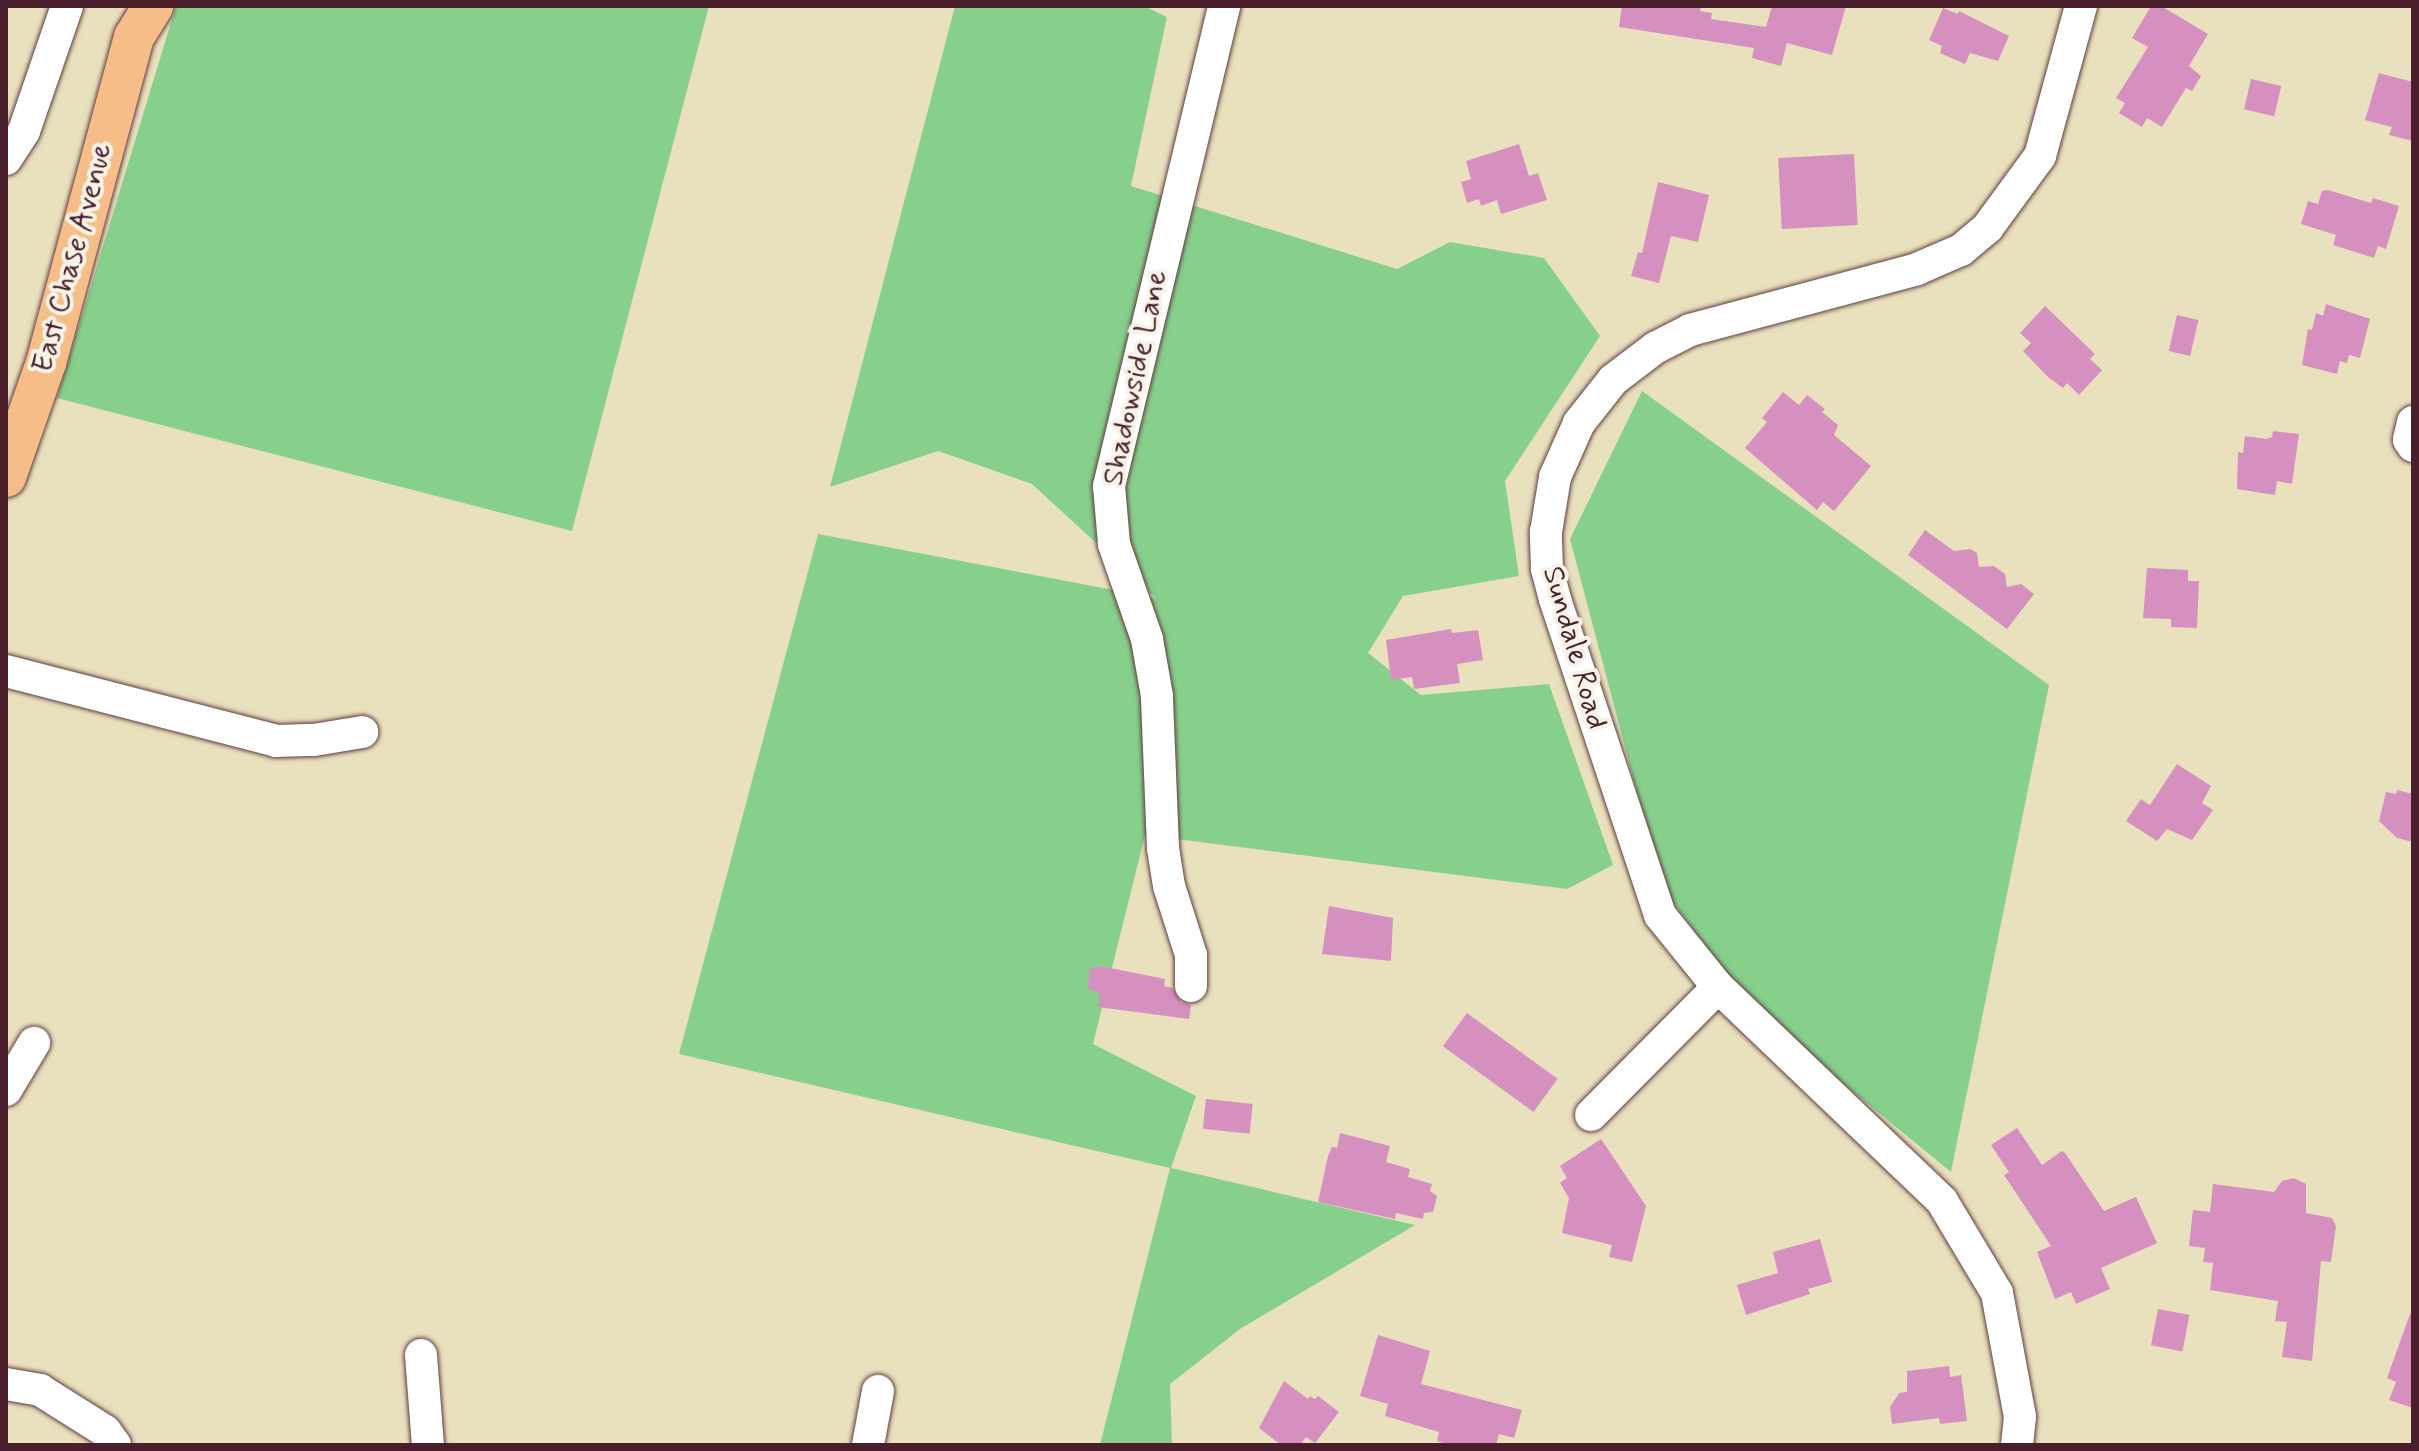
<!DOCTYPE html>
<style>
body{margin:0}
#map{position:relative;width:2419px;height:1451px;overflow:hidden;background:#e9e0bd;font-family:Mynerve,sans-serif}
div>[style]{position:absolute}
.green>*{inset:0;background:#87d08c}
.building>*{inset:0;background:#d590c0;transform-origin:0 0}
.roads{filter:drop-shadow(0 0 2px #623c41) drop-shadow(0 0 2px #623c41)}
.minor>*{height:32px;margin:-16px;padding:0 16px;transform-origin:16px;border-radius:16px;background:#fff}
.major>*{height:40px;margin:-20px;padding:0 20px;transform-origin:20px;border-radius:20px;background:#f7bd88}
span{translate:-50% -50%;white-space:nowrap;text-align:center;line-height:1.15;-webkit-text-stroke:8px #f7f3e8;paint-order:stroke}
.street-label{font-size:30px;color:#4a1f2b}
.frame{position:absolute;inset:0;border:8px solid #4a1f2b;pointer-events:none}
</style>
<div id="map">
<div class="green">
<div style="clip-path:polygon(176px 6px,709px 6px,572px 531px,57px 398px)"></div>
<div style="clip-path:polygon(955px 6px,1144px 6px,1167px 17px,1131px 186px,1397px 269px,1450px 242px,1544px 258px,1600px 336px,1505px 481px,1519px 576px,1403px 596px,1368px 653px,1421px 695px,1549px 684px,1613px 865px,1567px 889px,1145px 835px,1093px 1044px,1196px 1096px,1171px 1168px,1415px 1225px,1240px 1329px,1170px 1384px,1172px 1445px,1100px 1445px,1170px 1168px,679px 1054px,818px 534px,1156px 598px,1032px 484px,938px 451px,830px 487px)"></div>
<div style="clip-path:polygon(1642px 391px,2049px 685px,1951px 1172px,1752px 1009px,1662px 887px,1570px 539px)"></div>
</div>
<div class="building">
<div style="clip-path:polygon(1622px 6px,1701px 6px,1700px 11px,1712px 13px,1711px 19px,1766px 27px,1772px 6px,1846px 6px,1832px 55px,1787px 43px,1781px 66px,1752px 58px,1754px 48px,1619px 27px)"></div>
<div style="clip-path:polygon(2151px 6px,2161px 6px,2208px 34px,2189px 66px,2201px 76px,2192px 91px,2186px 88px,2162px 127px,2147px 118px,2142px 127px,2119px 113px,2125px 103px,2116px 98px,2148px 47px,2132px 38px)"></div>
<div style="clip-path:polygon(1943px 8px,1958px 14px,1959px 11px,2009px 36px,1998px 61px,1970px 53px,1965px 64px,1940px 53px,1942px 46px,1929px 40px)"></div>
<div style="clip-path:polygon(2379px 73px,2413px 82px,2413px 141px,2389px 135px,2392px 127px,2365px 120px)"></div>
<div style="left:2251px;top:79px;width:31px;height:31px;rotate:13deg"></div>
<div style="clip-path:polygon(1519px 144px,1529px 176px,1538px 173px,1547px 200px,1501px 214px,1497px 200px,1481px 206px,1479px 199px,1467px 203px,1461px 182px,1471px 179px,1466px 161px)"></div>
<div style="left:1854px;top:154px;width:71px;height:76px;rotate:87deg"></div>
<div style="clip-path:polygon(1658px 182px,1709px 195px,1698px 242px,1671px 236px,1659px 283px,1631px 276px,1638px 252px,1642px 253px)"></div>
<div style="clip-path:polygon(2328px 190px,2371px 203px,2373px 198px,2399px 206px,2386px 249px,2378px 246px,2374px 258px,2333px 245px,2336px 235px,2301px 224px,2308px 201px,2318px 204px,2322px 191px)"></div>
<div style="clip-path:polygon(2326px 304px,2370px 319px,2360px 358px,2349px 355px,2347px 363px,2340px 361px,2337px 374px,2302px 365px,2308px 329px,2312px 330px,2316px 313px,2323px 316px)"></div>
<div style="clip-path:polygon(2045px 306px,2095px 354px,2090px 359px,2102px 370px,2079px 395px,2067px 383px,2063px 388px,2048px 377px,2023px 351px,2031px 343px,2020px 333px)"></div>
<div style="left:2177px;top:315px;width:22px;height:37px;rotate:13deg"></div>
<div style="clip-path:polygon(1783px 392px,1799px 405px,1807px 395px,1825px 409px,1822px 412px,1838px 425px,1834px 435px,1871px 466px,1834px 511px,1823px 502px,1817px 510px,1745px 448px,1767px 422px,1762px 418px)"></div>
<div style="clip-path:polygon(2273px 431px,2299px 434px,2292px 484px,2277px 481px,2275px 495px,2237px 489px,2238px 452px,2243px 453px,2245px 436px,2266px 439px,2272px 437px)"></div>
<div style="clip-path:polygon(1925px 530px,1954px 551px,1970px 549px,1977px 553px,1979px 567px,1994px 566px,2005px 574px,2007px 587px,2021px 584px,2034px 594px,2007px 629px,1908px 555px)"></div>
<div style="clip-path:polygon(2147px 568px,2188px 570px,2188px 581px,2199px 581px,2197px 628px,2171px 627px,2171px 619px,2143px 618px)"></div>
<div style="clip-path:polygon(1451px 629px,1452px 633px,1478px 630px,1483px 660px,1457px 664px,1460px 683px,1414px 689px,1412px 677px,1391px 680px,1386px 640px)"></div>
<div style="clip-path:polygon(2177px 764px,2211px 786px,2202px 803px,2213px 810px,2192px 840px,2167px 829px,2157px 841px,2126px 821px,2141px 799px,2150px 805px)"></div>
<div style="clip-path:polygon(2397px 790px,2413px 794px,2413px 842px,2397px 838px,2379px 821px,2386px 792px,2396px 794px)"></div>
<div style="clip-path:polygon(1329px 906px,1393px 918px,1391px 961px,1322px 954px)"></div>
<div style="clip-path:polygon(1100px 966px,1165px 979px,1164px 986px,1172px 988px,1181px 1002px,1191px 1005px,1189px 1019px,1098px 1007px,1100px 994px,1088px 988px,1090px 968px)"></div>
<div style="left:1467px;top:1013px;width:112px;height:41px;rotate:36deg"></div>
<div style="left:1206px;top:1099px;width:47px;height:30px;rotate:6deg"></div>
<div style="clip-path:polygon(2017px 1128px,2042px 1165px,2062px 1151px,2065px 1153px,2104px 1211px,2136px 1197px,2157px 1243px,2101px 1268px,2110px 1289px,2076px 1304px,2071px 1292px,2055px 1299px,2037px 1252px,2051px 1246px,2004px 1175px,2009px 1172px,1991px 1145px)"></div>
<div style="clip-path:polygon(1340px 1133px,1390px 1146px,1386px 1162px,1410px 1169px,1408px 1177px,1432px 1184px,1430px 1191px,1437px 1196px,1433px 1212px,1424px 1213px,1423px 1219px,1396px 1213px,1395px 1219px,1318px 1202px,1328px 1156px,1332px 1147px,1337px 1148px)"></div>
<div style="clip-path:polygon(1601px 1139px,1646px 1206px,1632px 1262px,1609px 1257px,1612px 1245px,1562px 1233px,1569px 1198px,1560px 1183px,1567px 1178px,1560px 1166px)"></div>
<div style="clip-path:polygon(2294px 1178px,2306px 1184px,2306px 1213px,2332px 1218px,2336px 1226px,2331px 1262px,2321px 1261px,2312px 1361px,2282px 1357px,2287px 1322px,2275px 1321px,2278px 1301px,2210px 1290px,2213px 1263px,2203px 1262px,2205px 1248px,2189px 1246px,2193px 1210px,2210px 1212px,2213px 1184px,2274px 1192px,2282px 1181px)"></div>
<div style="clip-path:polygon(1820px 1239px,1832px 1282px,1808px 1289px,1810px 1294px,1746px 1315px,1737px 1285px,1778px 1273px,1773px 1252px)"></div>
<div style="left:2158px;top:1309px;width:32px;height:37px;rotate:11deg"></div>
<div style="clip-path:polygon(2410px 1314px,2413px 1314px,2413px 1408px,2389px 1400px,2396px 1382px,2387px 1378px)"></div>
<div style="clip-path:polygon(1378px 1335px,1430px 1351px,1421px 1384px,1522px 1410px,1514px 1438px,1499px 1434px,1496px 1445px,1449px 1445px,1437px 1441px,1439px 1432px,1385px 1416px,1388px 1404px,1360px 1396px)"></div>
<div style="clip-path:polygon(1949px 1366px,1950px 1377px,1961px 1375px,1967px 1421px,1940px 1424px,1939px 1418px,1892px 1424px,1890px 1407px,1899px 1393px,1907px 1392px,1907px 1371px)"></div>
<div style="clip-path:polygon(1284px 1381px,1308px 1399px,1310px 1396px,1315px 1399px,1318px 1396px,1339px 1412px,1315px 1443px,1306px 1437px,1300px 1445px,1281px 1445px,1259px 1428px)"></div>
</div>
<div class="roads">
<div class="minor">
<div style="left:6px;top:159px;width:33px;rotate:-57deg"></div>
<div style="left:24px;top:131px;width:132px;rotate:-71deg"></div>
<div style="left:2413px;top:422px;width:18px;rotate:103deg"></div>
<div style="left:2409px;top:440px;width:7px;rotate:56deg"></div>
<div style="left:6px;top:671px;width:279px;rotate:14.5deg"></div>
<div style="left:276px;top:741px;width:38px;rotate:-2deg"></div>
<div style="left:314px;top:740px;width:49px;rotate:-9.5deg"></div>
<div style="left:1191px;top:986px;width:31px;rotate:-90deg"></div>
<div style="left:1191px;top:955px;width:72px;rotate:-107.7deg"></div>
<div style="left:1169px;top:886px;width:38px;rotate:-99deg"></div>
<div style="left:1163px;top:848px;width:152px;rotate:-92.3deg"></div>
<div style="left:1157px;top:696px;width:58px;rotate:-100deg"></div>
<div style="left:1147px;top:639px;width:101px;rotate:-109.2deg"></div>
<div style="left:1114px;top:544px;width:58px;rotate:-94.9deg"></div>
<div style="left:1109px;top:486px;width:494px;rotate:-76.5deg"></div>
<div style="left:6px;top:1090px;width:55px;rotate:-59.2deg"></div>
<div style="left:1591px;top:1115px;width:180px;rotate:-45.2deg"></div>
<div style="left:421px;top:1355px;width:90px;rotate:85.6deg"></div>
<div style="left:6px;top:1384px;width:35px;rotate:10deg"></div>
<div style="left:40px;top:1390px;width:77px;rotate:32.2deg"></div>
<div style="left:105px;top:1431px;width:17px;rotate:54deg"></div>
<div style="left:868px;top:1445px;width:55px;rotate:-79.5deg"></div>
<div style="left:2017px;top:1445px;width:28px;rotate:-84deg"></div>
<div style="left:2020px;top:1417px;width:126px;rotate:-100.5deg"></div>
<div style="left:1997px;top:1293px;width:107px;rotate:-120.9deg"></div>
<div style="left:1942px;top:1201px;width:310px;rotate:-136.3deg"></div>
<div style="left:1718px;top:987px;width:92px;rotate:-128.9deg"></div>
<div style="left:1660px;top:915px;width:333px;rotate:-108.4deg"></div>
<div style="left:1555px;top:599px;width:31px;rotate:-105deg"></div>
<div style="left:1547px;top:569px;width:37px;rotate:-92deg"></div>
<div style="left:1546px;top:532px;width:56px;rotate:-80.7deg"></div>
<div style="left:1555px;top:477px;width:59px;rotate:-66deg"></div>
<div style="left:1579px;top:423px;width:55px;rotate:-51.7deg"></div>
<div style="left:1613px;top:380px;width:53px;rotate:-37.3deg"></div>
<div style="left:1655px;top:348px;width:39px;rotate:-27deg"></div>
<div style="left:1690px;top:330px;width:235px;rotate:-15deg"></div>
<div style="left:1917px;top:269px;width:48px;rotate:-23.4deg"></div>
<div style="left:1961px;top:250px;width:35px;rotate:-40deg"></div>
<div style="left:1988px;top:227px;width:88px;rotate:-53.8deg"></div>
<div style="left:2040px;top:156px;width:156px;rotate:-74.7deg"></div>
</div>
<div class="major">
<div style="left:6px;top:477px;width:121px;rotate:-70.7deg"></div>
<div style="left:46px;top:363px;width:338px;rotate:-74.9deg"></div>
<div style="left:134px;top:37px;width:36px;rotate:-58deg"></div>
</div>
</div>
<div class="street-label">
<span style="left:73px;top:258px;rotate:-75deg">East Chase Avenue</span>
<span style="left:1136px;top:378px;rotate:-78deg">Shadowside Lane</span>
<span style="left:1574px;top:648px;rotate:74deg">Sundale Road</span>
</div>
<div class="frame"></div>
</div>
